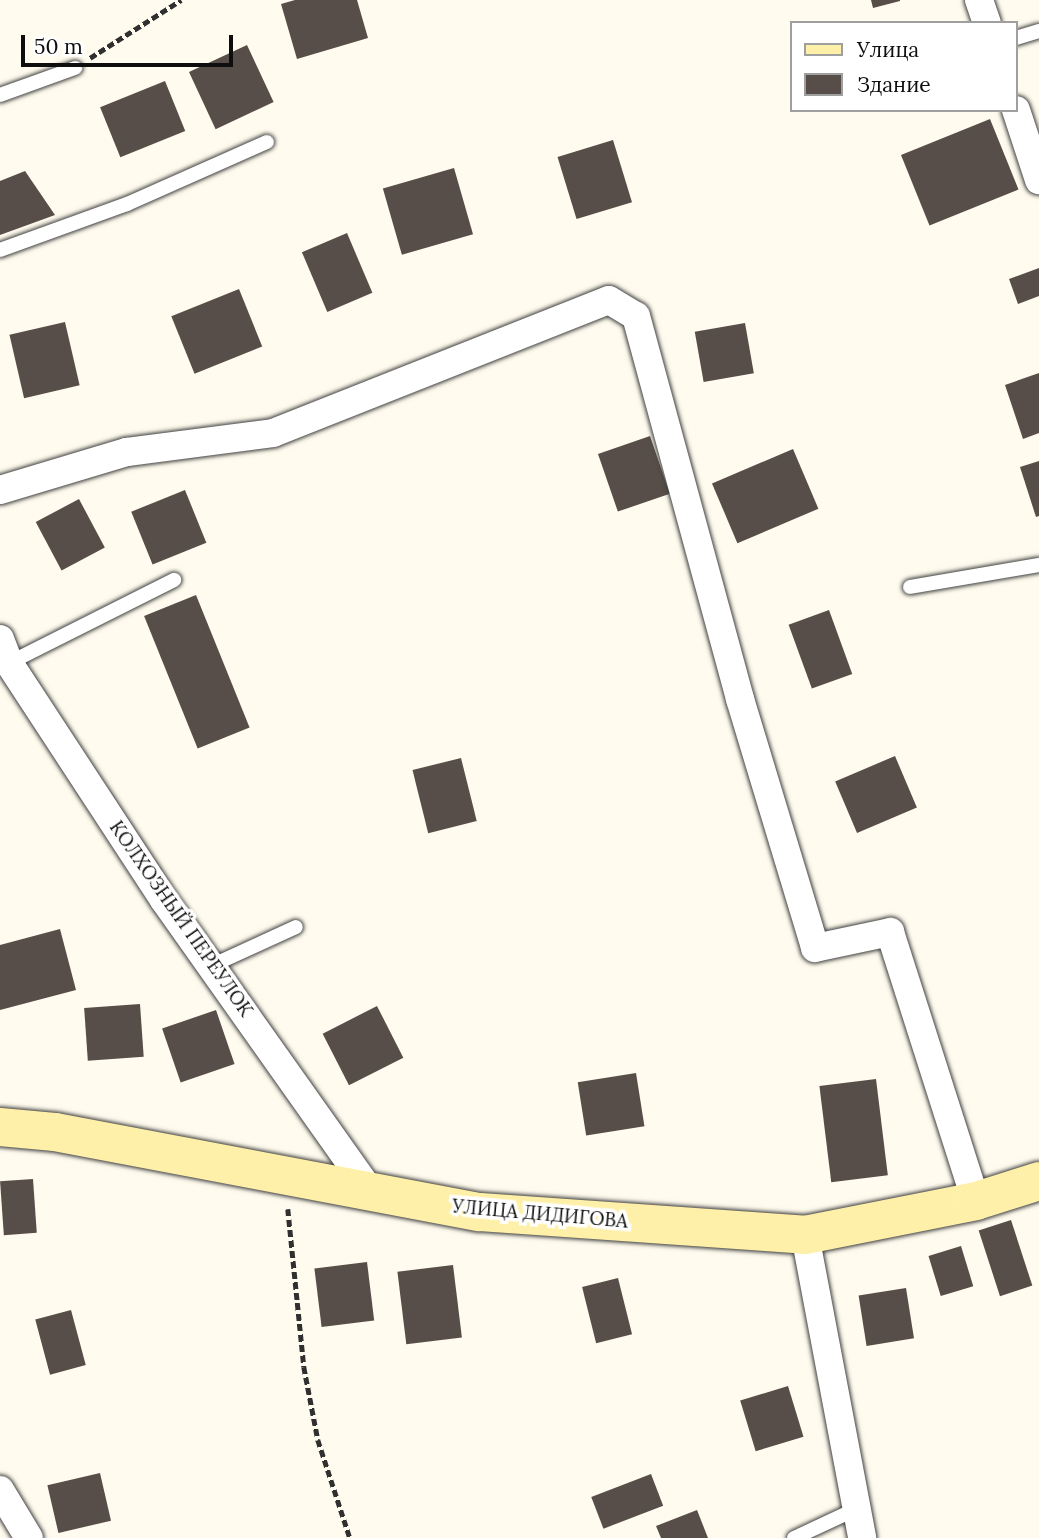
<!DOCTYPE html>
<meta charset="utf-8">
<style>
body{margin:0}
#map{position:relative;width:1039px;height:1538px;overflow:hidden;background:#fffbee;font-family:Lora,serif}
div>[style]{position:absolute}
.building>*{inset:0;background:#574e49;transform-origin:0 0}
.path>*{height:4.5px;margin-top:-2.25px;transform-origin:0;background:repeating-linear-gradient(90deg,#303030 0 7px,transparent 0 10.5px)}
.roads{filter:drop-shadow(0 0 2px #414141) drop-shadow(0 0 2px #414141)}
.lane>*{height:14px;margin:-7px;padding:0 7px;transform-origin:7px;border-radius:7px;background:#fff}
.street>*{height:28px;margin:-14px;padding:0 14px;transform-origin:14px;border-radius:14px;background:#fff}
.secondary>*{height:38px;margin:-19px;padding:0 19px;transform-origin:19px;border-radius:19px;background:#fff0a9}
span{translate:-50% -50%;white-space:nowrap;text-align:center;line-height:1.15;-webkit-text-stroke:7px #fff;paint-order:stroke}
.street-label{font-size:19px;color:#0e0e0e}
.legend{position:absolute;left:790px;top:21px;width:228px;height:91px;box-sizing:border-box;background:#fff;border:2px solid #9f9f9f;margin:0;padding:9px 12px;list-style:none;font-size:21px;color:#0e0e0e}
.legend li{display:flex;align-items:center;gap:14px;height:35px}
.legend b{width:35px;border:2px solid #9f9f9f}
.scale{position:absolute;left:21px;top:35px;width:212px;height:32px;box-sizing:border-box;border:4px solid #0e0e0e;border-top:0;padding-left:9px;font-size:21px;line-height:24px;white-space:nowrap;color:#0e0e0e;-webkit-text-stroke:5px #fff;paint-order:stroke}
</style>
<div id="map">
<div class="building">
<div style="clip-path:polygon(295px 0,357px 0,368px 38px,297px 59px,281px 4px)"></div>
<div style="clip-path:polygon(871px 0,900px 0,900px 1px,873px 8px)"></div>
<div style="left:247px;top:45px;width:63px;height:64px;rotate:65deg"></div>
<div style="left:165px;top:81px;width:54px;height:70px;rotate:68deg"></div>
<div style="left:990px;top:119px;width:76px;height:96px;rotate:68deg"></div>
<div style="left:613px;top:140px;width:65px;height:58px;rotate:73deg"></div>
<div style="left:454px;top:168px;width:69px;height:74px;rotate:74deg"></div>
<div style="clip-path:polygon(25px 171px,55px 215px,0 235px,0 181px)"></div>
<div style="left:347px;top:233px;width:65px;height:49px;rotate:67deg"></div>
<div style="clip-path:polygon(1039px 268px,1039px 296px,1018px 304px,1009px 279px)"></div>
<div style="left:239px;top:289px;width:62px;height:73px;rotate:68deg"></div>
<div style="left:65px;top:322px;width:65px;height:57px;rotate:77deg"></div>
<div style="left:745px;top:323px;width:51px;height:51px;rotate:80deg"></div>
<div style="clip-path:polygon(1039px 373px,1039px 433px,1023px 439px,1005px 385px)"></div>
<div style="left:650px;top:436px;width:61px;height:55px;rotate:71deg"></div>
<div style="left:793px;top:449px;width:65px;height:88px;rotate:67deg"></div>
<div style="clip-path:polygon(1039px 461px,1039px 516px,1036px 517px,1020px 467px)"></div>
<div style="left:185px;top:490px;width:57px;height:58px;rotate:68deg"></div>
<div style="left:79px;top:499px;width:55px;height:49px;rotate:62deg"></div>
<div style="left:196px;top:595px;width:143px;height:56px;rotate:68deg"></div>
<div style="left:829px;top:610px;width:68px;height:43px;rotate:70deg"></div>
<div style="left:895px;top:756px;width:56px;height:65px;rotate:67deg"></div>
<div style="left:461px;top:758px;width:65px;height:50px;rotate:76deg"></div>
<div style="clip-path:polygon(60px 929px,76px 990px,0 1010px,0 945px)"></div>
<div style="left:140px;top:1004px;width:53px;height:56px;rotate:86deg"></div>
<div style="left:377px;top:1006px;width:58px;height:61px;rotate:63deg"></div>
<div style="left:216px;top:1010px;width:57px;height:57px;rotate:71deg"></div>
<div style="left:636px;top:1073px;width:54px;height:59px;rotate:81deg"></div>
<div style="left:876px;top:1079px;width:97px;height:57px;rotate:83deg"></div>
<div style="left:33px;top:1179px;width:54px;height:33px;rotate:86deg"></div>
<div style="left:1011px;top:1220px;width:69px;height:34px;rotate:72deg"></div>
<div style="left:961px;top:1246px;width:42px;height:34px;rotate:73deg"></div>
<div style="left:367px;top:1262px;width:59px;height:53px;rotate:83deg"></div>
<div style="left:453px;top:1265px;width:73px;height:56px;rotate:83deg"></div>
<div style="left:618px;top:1278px;width:58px;height:37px;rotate:76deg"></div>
<div style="left:906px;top:1288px;width:51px;height:48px;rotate:81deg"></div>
<div style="left:71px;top:1310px;width:57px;height:37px;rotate:75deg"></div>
<div style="left:788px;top:1386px;width:53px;height:50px;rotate:73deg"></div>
<div style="left:100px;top:1473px;width:49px;height:54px;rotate:77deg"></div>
<div style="left:651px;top:1474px;width:34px;height:64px;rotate:69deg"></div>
<div style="clip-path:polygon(697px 1510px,708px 1538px,661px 1538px,656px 1526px)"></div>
</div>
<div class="path">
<div style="left:90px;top:58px;width:108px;rotate:-32.5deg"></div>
<div style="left:288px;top:1209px;width:159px;rotate:84.2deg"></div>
<div style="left:304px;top:1367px;width:74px;rotate:79.1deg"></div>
<div style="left:318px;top:1440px;width:103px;rotate:71.9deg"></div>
</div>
<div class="roads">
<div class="lane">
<div style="left:1016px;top:38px;width:24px;rotate:-17deg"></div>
<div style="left:0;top:95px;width:80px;rotate:-19.8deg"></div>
<div style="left:0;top:250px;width:135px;rotate:-19.9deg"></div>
<div style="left:127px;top:204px;width:153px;rotate:-23.9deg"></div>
<div style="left:910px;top:587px;width:131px;rotate:-9.7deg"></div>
<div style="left:9px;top:663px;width:185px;rotate:-26.7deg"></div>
<div style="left:213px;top:965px;width:91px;rotate:-24.6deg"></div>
<div style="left:794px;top:1538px;width:66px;rotate:-25deg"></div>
</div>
<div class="street">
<div style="left:979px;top:0;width:24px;rotate:71deg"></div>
<div style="left:1016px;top:110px;width:74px;rotate:71.8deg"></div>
<div style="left:0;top:490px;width:133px;rotate:-16.7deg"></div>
<div style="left:127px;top:452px;width:147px;rotate:-7.4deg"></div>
<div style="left:273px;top:433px;width:361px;rotate:-21.6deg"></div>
<div style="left:609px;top:300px;width:31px;rotate:31deg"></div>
<div style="left:636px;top:316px;width:397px;rotate:74.8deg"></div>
<div style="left:740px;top:699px;width:260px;rotate:73.2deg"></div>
<div style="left:815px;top:948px;width:77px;rotate:-12deg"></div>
<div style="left:890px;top:932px;width:282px;rotate:72.3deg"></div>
<div style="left:0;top:639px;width:26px;rotate:69deg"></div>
<div style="left:9px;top:663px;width:283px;rotate:56.8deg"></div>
<div style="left:164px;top:900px;width:358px;rotate:54.7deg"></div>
<div style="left:805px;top:1235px;width:308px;rotate:79.3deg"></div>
<div style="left:0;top:1490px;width:56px;rotate:58.9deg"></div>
</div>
<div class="secondary">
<div style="left:0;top:1127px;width:55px;rotate:5.2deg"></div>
<div style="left:55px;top:1132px;width:432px;rotate:10.7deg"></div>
<div style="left:480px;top:1212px;width:326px;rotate:4deg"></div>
<div style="left:805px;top:1235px;width:174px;rotate:-11.2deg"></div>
<div style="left:976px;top:1201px;width:66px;rotate:-17.6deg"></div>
</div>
</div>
<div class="street-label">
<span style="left:181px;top:919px;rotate:55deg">КОЛХОЗНЫЙ ПЕРЕУЛОК</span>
<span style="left:540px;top:1214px;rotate:5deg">УЛИЦА ДИДИГОВА</span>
</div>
<ul class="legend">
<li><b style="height:9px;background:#fff0a9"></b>Улица</li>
<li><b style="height:19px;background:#574e49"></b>Здание</li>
</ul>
<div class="scale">50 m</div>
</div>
